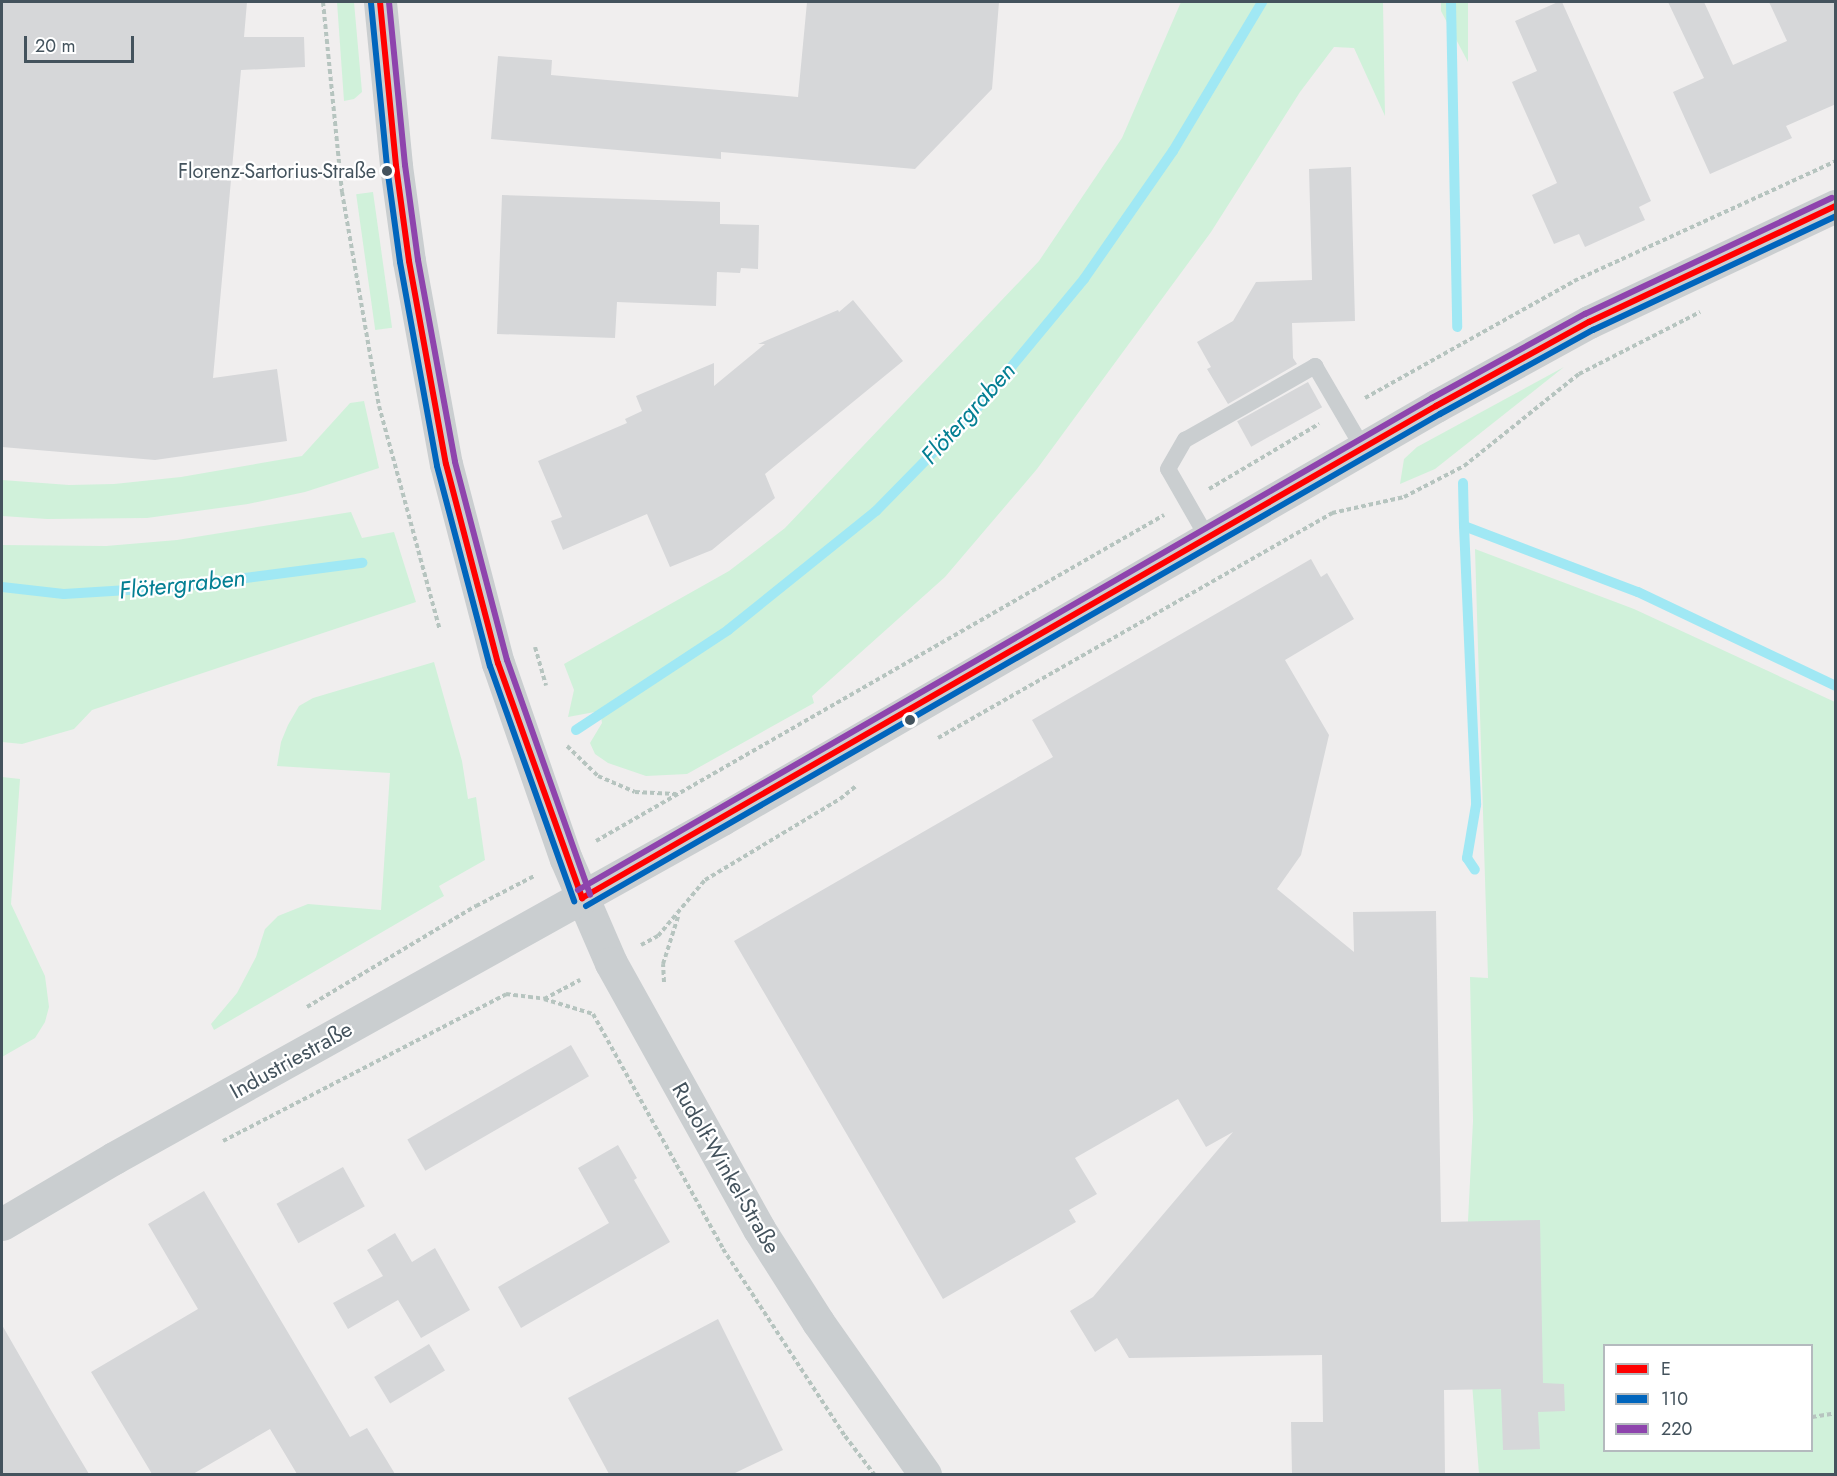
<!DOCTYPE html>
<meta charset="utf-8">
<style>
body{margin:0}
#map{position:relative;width:1837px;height:1476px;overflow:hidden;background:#f0eeee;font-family:Jost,sans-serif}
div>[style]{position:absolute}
.green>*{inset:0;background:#d0f1da;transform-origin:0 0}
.stream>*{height:10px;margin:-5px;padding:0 5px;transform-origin:5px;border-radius:5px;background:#a0e8f4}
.building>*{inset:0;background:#d6d7d9;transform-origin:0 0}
.path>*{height:4px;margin-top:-2px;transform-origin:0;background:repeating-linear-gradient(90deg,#b6c4bf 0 4.5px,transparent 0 7.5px)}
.lane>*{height:16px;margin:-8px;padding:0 8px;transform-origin:8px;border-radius:8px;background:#caced0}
.street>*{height:33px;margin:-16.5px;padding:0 16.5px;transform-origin:16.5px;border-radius:16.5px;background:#caced0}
.bus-1>*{height:6px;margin:-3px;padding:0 3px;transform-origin:3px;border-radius:3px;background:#f00}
.bus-2>*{height:6px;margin:-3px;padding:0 3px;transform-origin:3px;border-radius:3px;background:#0065bd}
.bus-3>*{height:6px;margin:-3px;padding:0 3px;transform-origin:3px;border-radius:3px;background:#8e44ad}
.dots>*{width:16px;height:16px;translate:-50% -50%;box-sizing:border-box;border:3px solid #fff;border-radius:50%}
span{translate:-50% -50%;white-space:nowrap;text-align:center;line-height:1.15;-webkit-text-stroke:4.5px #fff;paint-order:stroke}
.bus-label{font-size:20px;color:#44535d}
.right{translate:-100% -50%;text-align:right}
.street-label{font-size:22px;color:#44535d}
.water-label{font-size:24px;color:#037f93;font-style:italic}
.frame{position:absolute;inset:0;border:3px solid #44535d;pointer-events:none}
.legend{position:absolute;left:1603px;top:1344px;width:210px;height:108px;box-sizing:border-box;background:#fff;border:2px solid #b4babe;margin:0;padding:8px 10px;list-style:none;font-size:18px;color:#44535d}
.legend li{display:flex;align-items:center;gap:12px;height:30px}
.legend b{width:30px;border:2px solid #b4babe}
.scale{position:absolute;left:24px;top:36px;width:110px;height:27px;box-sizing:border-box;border:3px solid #44535d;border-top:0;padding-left:8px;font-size:18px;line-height:21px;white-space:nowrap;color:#44535d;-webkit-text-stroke:4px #fff;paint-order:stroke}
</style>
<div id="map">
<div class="green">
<div style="clip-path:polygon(337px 2px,354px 2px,362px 92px,354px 99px,344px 101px)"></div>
<div style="clip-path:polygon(1181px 2px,1383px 2px,1385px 116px,1354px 48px,1334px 47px,1300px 92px,1211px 232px,1037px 469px,945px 577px,812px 696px,814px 703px,687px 774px,646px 776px,608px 763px,595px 754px,590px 743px,602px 723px,600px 711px,568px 717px,574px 690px,564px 664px,729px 571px,785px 528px,1039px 261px,1122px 138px)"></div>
<div style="clip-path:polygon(1441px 2px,1468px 2px,1468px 62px,1441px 11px)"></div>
<div style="left:373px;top:192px;width:137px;height:17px;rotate:82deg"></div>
<div style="clip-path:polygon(1564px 367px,1435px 469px,1400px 484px,1404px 459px,1417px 447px)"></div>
<div style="clip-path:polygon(364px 401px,379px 468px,305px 492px,248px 504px,147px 518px,47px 519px,2px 516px,2px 480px,69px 485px,114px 484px,181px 477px,302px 456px,350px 403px)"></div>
<div style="clip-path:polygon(351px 512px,362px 538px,394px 532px,416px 602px,92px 710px,74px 729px,22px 744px,2px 742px,2px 545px,106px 546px,177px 540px)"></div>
<div style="clip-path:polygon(evenodd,1475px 549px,1634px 609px,1835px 702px,1835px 1474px,1479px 1474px,1470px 1357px,1468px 1221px,1473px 1121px,1470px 977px,1488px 978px,1475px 549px,1604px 1346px,1812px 1346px,1812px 1450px,1604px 1450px,1604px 1346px)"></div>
<div style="clip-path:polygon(434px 662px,462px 761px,468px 799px,476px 797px,485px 860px,439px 886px,444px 896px,214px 1030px,211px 1024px,237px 993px,256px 957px,265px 929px,278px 916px,308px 904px,381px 910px,390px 773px,277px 766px,281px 742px,288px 725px,299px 706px,313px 698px)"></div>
<div style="clip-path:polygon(2px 777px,20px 779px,11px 904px,45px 976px,49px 1007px,45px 1022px,35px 1038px,2px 1057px)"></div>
</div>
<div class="stream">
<div style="left:1451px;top:2px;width:325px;rotate:88.9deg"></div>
<div style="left:1463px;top:483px;width:43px;rotate:88.7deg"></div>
<div style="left:1464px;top:526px;width:186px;rotate:20.8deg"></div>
<div style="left:1638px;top:592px;width:219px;rotate:25.4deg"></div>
<div style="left:1464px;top:526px;width:279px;rotate:87.5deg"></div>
<div style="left:1476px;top:805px;width:54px;rotate:99.6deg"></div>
<div style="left:1467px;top:858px;width:14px;rotate:56deg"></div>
<div style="left:2px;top:587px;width:62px;rotate:6.4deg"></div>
<div style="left:64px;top:594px;width:112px;rotate:-3.6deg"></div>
<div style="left:176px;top:587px;width:188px;rotate:-7.4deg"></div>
<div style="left:576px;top:730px;width:182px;rotate:-33.3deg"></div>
<div style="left:728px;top:630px;width:190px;rotate:-38.8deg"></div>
<div style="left:876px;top:511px;width:147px;rotate:-45.6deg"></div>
<div style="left:979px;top:406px;width:165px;rotate:-50.4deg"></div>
<div style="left:1084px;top:279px;width:156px;rotate:-55.2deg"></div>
<div style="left:1173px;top:151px;width:174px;rotate:-59.1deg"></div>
</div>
<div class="building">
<div style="clip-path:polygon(2px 2px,247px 2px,244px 37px,304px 37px,305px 67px,241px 70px,213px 378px,277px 369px,287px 441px,155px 460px,2px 447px)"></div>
<div style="clip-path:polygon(807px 2px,999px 2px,992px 89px,915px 169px,721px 152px,721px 159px,491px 139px,498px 56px,552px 60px,551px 75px,798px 97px)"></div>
<div style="clip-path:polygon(1558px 2px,1562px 2px,1651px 201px,1639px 207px,1645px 220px,1585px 247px,1579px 234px,1554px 244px,1532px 195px,1557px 183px,1512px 82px,1537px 71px,1515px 21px)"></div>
<div style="clip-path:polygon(1668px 2px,1704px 2px,1733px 65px,1787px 41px,1769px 2px,1836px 2px,1836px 104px,1786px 126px,1792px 138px,1710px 174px,1673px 92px,1704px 78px)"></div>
<div style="clip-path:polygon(1351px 167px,1355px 321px,1292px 323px,1293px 358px,1297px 364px,1228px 404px,1207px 369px,1211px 367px,1197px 342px,1233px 321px,1256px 282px,1312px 280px,1309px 169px)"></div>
<div style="clip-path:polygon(502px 195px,720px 202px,720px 224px,759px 225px,758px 269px,741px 268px,740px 273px,717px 272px,716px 306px,617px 302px,615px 338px,497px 334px)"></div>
<div style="clip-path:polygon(853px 300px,903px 361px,765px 474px,775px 498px,712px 550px,670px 567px,647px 514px,563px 550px,551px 521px,562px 517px,538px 461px,627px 423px,625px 419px,642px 411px,636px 396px,714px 363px,714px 386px,765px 344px,758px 344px,838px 310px,839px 312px)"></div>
<div style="left:1308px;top:382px;width:29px;height:81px;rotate:61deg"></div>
<div style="clip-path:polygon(1311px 559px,1321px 577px,1327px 573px,1354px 619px,1285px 660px,1329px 735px,1301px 855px,1277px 889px,1354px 952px,1353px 912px,1436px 911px,1441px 1222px,1540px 1220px,1543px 1383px,1564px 1384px,1565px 1411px,1538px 1412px,1540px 1449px,1503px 1450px,1501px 1389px,1444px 1390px,1445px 1474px,1292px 1474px,1291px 1422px,1323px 1422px,1322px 1355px,1129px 1358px,1117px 1338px,1095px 1352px,1070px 1311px,1093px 1297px,1233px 1132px,1206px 1147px,1178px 1099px,1075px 1158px,1097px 1194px,1069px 1210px,1076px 1222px,943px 1299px,734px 941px,1053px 757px,1032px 720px)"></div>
<div style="left:571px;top:1045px;width:36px;height:189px;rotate:60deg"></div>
<div style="clip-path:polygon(618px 1145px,637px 1178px,634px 1180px,670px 1242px,521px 1328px,498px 1287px,609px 1223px,578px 1168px)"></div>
<div style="left:343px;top:1167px;width:45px;height:76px;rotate:61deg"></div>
<div style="clip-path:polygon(204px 1191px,350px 1437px,367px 1428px,395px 1474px,297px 1474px,270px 1429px,193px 1474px,152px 1474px,91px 1372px,198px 1309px,148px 1224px)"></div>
<div style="clip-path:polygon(395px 1233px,412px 1262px,435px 1248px,470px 1310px,421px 1338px,398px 1300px,348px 1329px,333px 1303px,383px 1276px,367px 1250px)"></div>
<div style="clip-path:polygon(718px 1319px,783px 1450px,733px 1474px,609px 1474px,568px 1398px)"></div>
<div style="clip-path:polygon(2px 1325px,52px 1412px,89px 1474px,2px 1474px)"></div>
<div style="left:429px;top:1344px;width:31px;height:64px;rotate:59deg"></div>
</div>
<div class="path">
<div style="left:323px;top:2px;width:191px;rotate:84.3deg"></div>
<div style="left:342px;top:192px;width:217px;rotate:80.2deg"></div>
<div style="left:379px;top:406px;width:232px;rotate:74.8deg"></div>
<div style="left:1365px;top:398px;width:240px;rotate:-29.2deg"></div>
<div style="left:1574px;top:281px;width:288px;rotate:-24.6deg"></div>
<div style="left:1209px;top:489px;width:128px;rotate:-30.6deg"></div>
<div style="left:535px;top:647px;width:40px;rotate:74deg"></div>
<div style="left:938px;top:738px;width:454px;rotate:-29.7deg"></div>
<div style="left:1332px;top:513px;width:74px;rotate:-12.5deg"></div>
<div style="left:1404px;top:497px;width:68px;rotate:-27.3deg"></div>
<div style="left:1464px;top:466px;width:147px;rotate:-38.7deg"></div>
<div style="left:1579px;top:374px;width:136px;rotate:-27.1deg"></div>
<div style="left:567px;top:746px;width:43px;rotate:44.1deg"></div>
<div style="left:598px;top:776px;width:40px;rotate:23.4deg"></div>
<div style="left:635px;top:792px;width:41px;rotate:2.8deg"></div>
<div style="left:596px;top:841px;width:655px;rotate:-29.85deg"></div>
<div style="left:641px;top:945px;width:19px;rotate:-28deg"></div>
<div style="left:658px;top:936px;width:73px;rotate:-50deg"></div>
<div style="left:705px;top:880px;width:157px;rotate:-31deg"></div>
<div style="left:840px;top:799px;width:22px;rotate:-39deg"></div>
<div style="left:664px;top:982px;width:18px;rotate:-93deg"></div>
<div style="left:663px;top:964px;width:52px;rotate:-72.3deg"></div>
<div style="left:544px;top:999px;width:51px;rotate:17deg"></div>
<div style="left:593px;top:1014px;width:269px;rotate:61deg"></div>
<div style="left:723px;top:1249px;width:223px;rotate:56.9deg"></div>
<div style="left:845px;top:1436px;width:48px;rotate:52.7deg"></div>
<div style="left:307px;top:1007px;width:197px;rotate:-30.9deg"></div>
<div style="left:476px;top:906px;width:65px;rotate:-27.3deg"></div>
<div style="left:223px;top:1141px;width:319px;rotate:-27.4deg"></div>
<div style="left:506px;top:994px;width:38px;rotate:7deg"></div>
<div style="left:544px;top:999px;width:41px;rotate:-27.8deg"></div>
<div style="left:1812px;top:1417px;width:24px;rotate:-9deg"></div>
</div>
<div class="lane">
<div style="left:1207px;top:537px;width:78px;rotate:-119.8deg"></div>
<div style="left:1168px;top:469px;width:34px;rotate:-60deg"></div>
<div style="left:1185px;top:440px;width:150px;rotate:-29.6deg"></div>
<div style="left:1315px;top:366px;width:95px;rotate:59.7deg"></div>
</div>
<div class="street">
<div style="left:380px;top:2px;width:165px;rotate:84.4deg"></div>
<div style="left:396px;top:166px;width:96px;rotate:82.2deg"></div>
<div style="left:409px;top:261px;width:206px;rotate:79.7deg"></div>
<div style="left:446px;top:464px;width:206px;rotate:75.4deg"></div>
<div style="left:498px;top:663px;width:207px;rotate:70.9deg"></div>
<div style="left:566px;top:859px;width:113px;rotate:66.6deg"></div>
<div style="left:611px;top:963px;width:304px;rotate:60.9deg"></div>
<div style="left:759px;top:1229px;width:110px;rotate:57.6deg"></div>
<div style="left:818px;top:1322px;width:186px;rotate:54.9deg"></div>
<div style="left:2px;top:1224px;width:130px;rotate:-30.5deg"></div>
<div style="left:114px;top:1158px;width:696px;rotate:-29.14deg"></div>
<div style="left:722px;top:819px;width:825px;rotate:-30.05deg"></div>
<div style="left:1436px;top:406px;width:175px;rotate:-28.8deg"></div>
<div style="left:1589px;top:322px;width:273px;rotate:-25.2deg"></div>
</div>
<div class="bus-1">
<div style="left:380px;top:2px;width:165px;rotate:84.4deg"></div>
<div style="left:396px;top:166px;width:96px;rotate:82.2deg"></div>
<div style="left:409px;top:261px;width:206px;rotate:79.7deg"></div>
<div style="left:446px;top:464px;width:206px;rotate:75.4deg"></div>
<div style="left:498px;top:663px;width:250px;rotate:70.3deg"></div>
<div style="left:582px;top:898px;width:986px;rotate:-29.95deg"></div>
<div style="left:1436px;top:406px;width:175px;rotate:-28.8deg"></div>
<div style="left:1589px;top:322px;width:273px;rotate:-25.2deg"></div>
</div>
<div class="bus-2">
<div style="left:371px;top:3px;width:165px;rotate:84.4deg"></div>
<div style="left:387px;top:167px;width:96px;rotate:82.2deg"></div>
<div style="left:400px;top:262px;width:207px;rotate:79.7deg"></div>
<div style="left:437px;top:466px;width:207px;rotate:75.2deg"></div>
<div style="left:490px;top:666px;width:250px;rotate:70.3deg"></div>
<div style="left:586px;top:906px;width:986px;rotate:-29.95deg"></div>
<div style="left:1440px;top:414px;width:175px;rotate:-28.8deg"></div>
<div style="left:1593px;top:330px;width:268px;rotate:-25.1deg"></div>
</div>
<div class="bus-3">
<div style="left:389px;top:2px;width:164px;rotate:84.4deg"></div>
<div style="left:405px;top:165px;width:96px;rotate:82.2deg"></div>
<div style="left:418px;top:260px;width:205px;rotate:79.6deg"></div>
<div style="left:455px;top:462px;width:205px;rotate:75.3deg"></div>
<div style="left:507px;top:660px;width:249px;rotate:70.5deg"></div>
<div style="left:578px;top:890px;width:986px;rotate:-29.95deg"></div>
<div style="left:1432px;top:398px;width:175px;rotate:-28.8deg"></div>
<div style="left:1585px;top:314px;width:273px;rotate:-25.2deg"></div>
</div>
<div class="dots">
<div style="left:387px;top:171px;background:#44535d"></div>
<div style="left:910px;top:720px;background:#44535d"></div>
</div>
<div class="bus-label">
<span class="right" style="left:376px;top:171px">Florenz-Sartorius-Straße</span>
</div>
<div class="street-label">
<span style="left:291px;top:1060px;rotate:-29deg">Industriestraße</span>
<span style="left:726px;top:1168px;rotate:60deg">Rudolf-Winkel-Straße</span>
</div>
<div class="water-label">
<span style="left:968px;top:413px;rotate:-48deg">Flötergraben</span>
<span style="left:182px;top:584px;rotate:-6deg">Flötergraben</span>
</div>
<div class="frame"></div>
<ul class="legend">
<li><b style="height:8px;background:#f00"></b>E</li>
<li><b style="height:8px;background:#0065bd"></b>110</li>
<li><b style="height:8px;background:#8e44ad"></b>220</li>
</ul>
<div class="scale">20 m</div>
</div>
